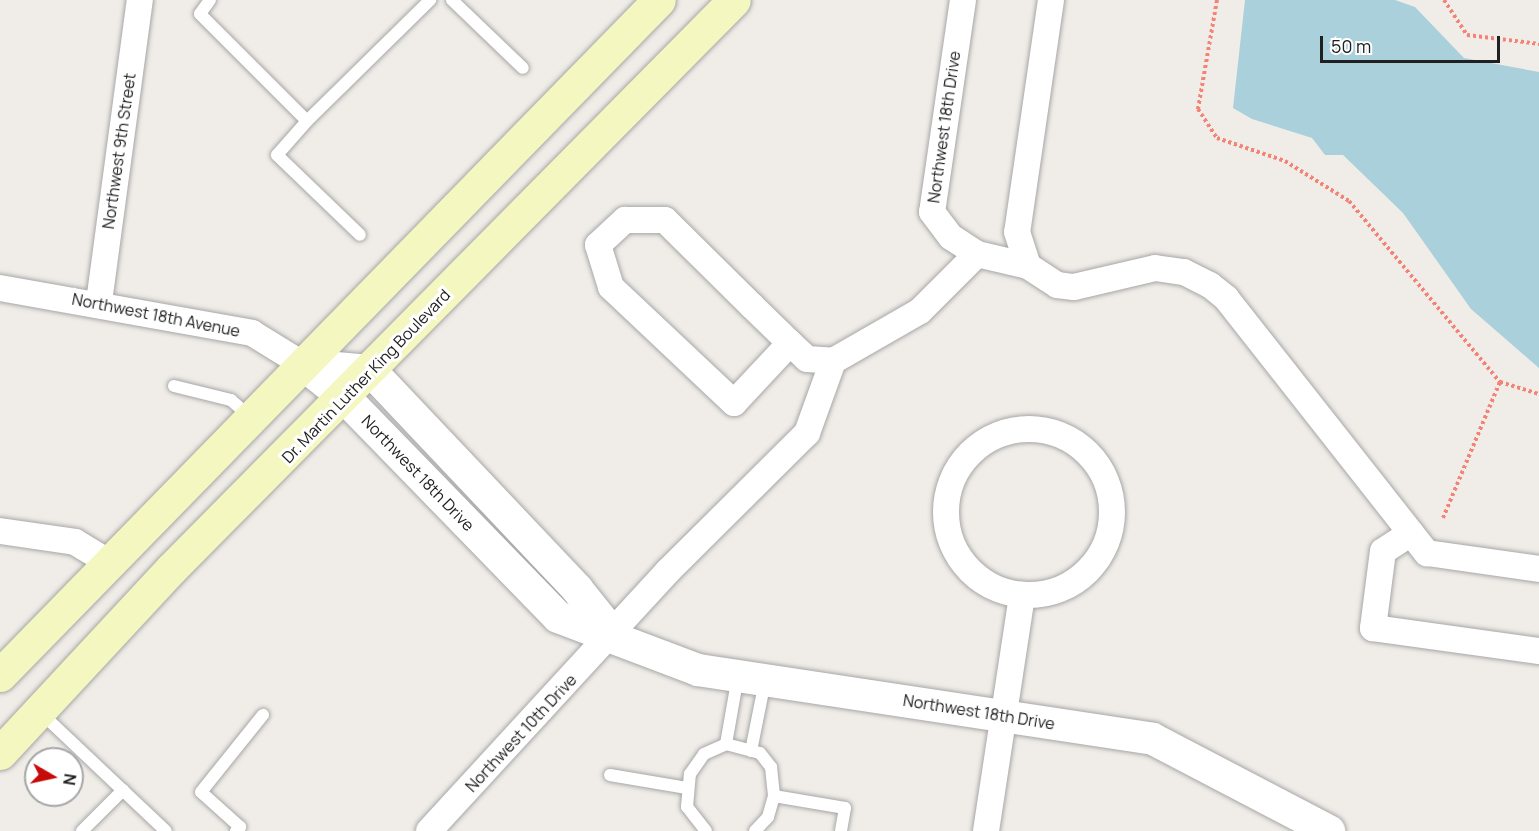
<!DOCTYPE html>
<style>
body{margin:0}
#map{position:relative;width:1539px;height:831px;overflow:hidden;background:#f0ede8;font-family:Manrope,sans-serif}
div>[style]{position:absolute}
.water>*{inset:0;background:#aad0db}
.path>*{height:4px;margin-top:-2px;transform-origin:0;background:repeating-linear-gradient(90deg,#f38376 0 3px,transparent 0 6px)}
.roads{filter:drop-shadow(0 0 2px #a7a7a7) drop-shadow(0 0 2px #a7a7a7)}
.service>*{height:12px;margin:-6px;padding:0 6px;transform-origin:6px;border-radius:6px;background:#fff}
.minor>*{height:26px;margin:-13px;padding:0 13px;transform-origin:13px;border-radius:13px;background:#fff}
.minor>.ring{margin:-13px;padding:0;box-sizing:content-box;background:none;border:26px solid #fff;border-radius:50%}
.tertiary>*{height:32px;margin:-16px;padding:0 16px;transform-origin:16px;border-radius:16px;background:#fff}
.secondary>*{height:33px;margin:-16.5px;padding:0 16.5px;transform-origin:16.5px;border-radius:16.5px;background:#f4f7bf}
span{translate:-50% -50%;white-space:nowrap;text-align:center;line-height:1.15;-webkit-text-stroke:6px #fff;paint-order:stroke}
.street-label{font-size:16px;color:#202020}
.north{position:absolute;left:24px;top:747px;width:60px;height:60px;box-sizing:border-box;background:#fff;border:2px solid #a6a6a6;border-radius:50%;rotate:99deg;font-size:16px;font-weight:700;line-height:24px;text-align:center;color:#202020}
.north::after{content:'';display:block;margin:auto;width:21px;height:27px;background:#c70b0a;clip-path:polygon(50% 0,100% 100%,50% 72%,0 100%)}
.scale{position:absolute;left:1320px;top:36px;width:180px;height:27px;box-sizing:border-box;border:3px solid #202020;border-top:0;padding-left:8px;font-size:18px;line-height:21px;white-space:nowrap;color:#202020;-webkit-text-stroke:4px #fff;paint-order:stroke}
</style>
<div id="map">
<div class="water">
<div style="clip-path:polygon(1245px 0,1395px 0,1415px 7px,1464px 58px,1539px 72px,1539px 368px,1471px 309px,1403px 213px,1343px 155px,1325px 155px,1312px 138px,1252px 119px,1233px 108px)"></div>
</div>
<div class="path">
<div style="left:1217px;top:0;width:111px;rotate:99.9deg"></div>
<div style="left:1198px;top:109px;width:35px;rotate:57deg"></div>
<div style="left:1217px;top:138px;width:72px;rotate:18.7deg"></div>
<div style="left:1285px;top:161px;width:75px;rotate:32deg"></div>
<div style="left:1349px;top:201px;width:236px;rotate:50.2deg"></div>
<div style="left:1500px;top:382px;width:41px;rotate:17.1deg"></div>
<div style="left:1444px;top:0;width:42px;rotate:56.7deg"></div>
<div style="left:1467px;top:35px;width:73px;rotate:7.1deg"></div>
<div style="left:1443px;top:518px;width:147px;rotate:-67.3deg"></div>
</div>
<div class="roads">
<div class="service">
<div style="left:210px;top:0;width:17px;rotate:126deg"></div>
<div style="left:200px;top:14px;width:151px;rotate:45deg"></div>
<div style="left:307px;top:121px;width:45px;rotate:131.4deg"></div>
<div style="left:277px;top:155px;width:115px;rotate:43.9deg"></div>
<div style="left:452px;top:0;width:98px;rotate:43.8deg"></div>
<div style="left:307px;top:121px;width:173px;rotate:-44.5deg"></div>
<div style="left:174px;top:386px;width:59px;rotate:13.8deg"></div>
<div style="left:231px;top:400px;width:27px;rotate:42deg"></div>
<div style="left:40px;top:712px;width:173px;rotate:43.4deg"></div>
<div style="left:726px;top:744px;width:69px;rotate:-80deg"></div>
<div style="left:751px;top:751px;width:71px;rotate:-78.7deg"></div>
<div style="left:610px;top:775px;width:78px;rotate:9.6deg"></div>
<div style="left:774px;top:796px;width:72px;rotate:9.6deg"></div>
<div style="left:845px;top:808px;width:23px;rotate:100deg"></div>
<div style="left:82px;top:831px;width:58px;rotate:-45deg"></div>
<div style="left:236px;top:831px;width:6px;rotate:-45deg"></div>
<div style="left:240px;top:827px;width:52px;rotate:-138.1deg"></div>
<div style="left:201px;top:792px;width:99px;rotate:-51.2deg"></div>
<div style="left:706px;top:831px;width:31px;rotate:-128deg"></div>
<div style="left:687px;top:807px;width:33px;rotate:-85deg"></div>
<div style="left:690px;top:774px;width:24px;rotate:-55deg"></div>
<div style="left:704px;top:754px;width:24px;rotate:-24deg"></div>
<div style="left:726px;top:744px;width:35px;rotate:15deg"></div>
<div style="left:760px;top:753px;width:18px;rotate:52deg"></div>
<div style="left:771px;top:767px;width:29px;rotate:84deg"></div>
<div style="left:774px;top:796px;width:22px;rotate:106deg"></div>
<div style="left:768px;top:817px;width:19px;rotate:133deg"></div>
</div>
<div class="minor">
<div style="left:963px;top:0;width:214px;rotate:98.3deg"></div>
<div style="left:932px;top:212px;width:31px;rotate:53deg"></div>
<div style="left:951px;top:237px;width:31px;rotate:33deg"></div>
<div style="left:977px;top:254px;width:52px;rotate:13.2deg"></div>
<div style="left:1051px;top:0;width:234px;rotate:98.3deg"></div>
<div style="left:1017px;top:232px;width:36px;rotate:72deg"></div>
<div style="left:1028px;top:266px;width:35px;rotate:33deg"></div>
<div style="left:1057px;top:285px;width:17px;rotate:7deg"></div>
<div style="left:1074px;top:287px;width:83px;rotate:-13.2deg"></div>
<div style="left:1155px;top:268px;width:29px;rotate:8deg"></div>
<div style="left:1184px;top:272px;width:29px;rotate:27deg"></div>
<div style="left:1210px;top:285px;width:21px;rotate:39deg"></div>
<div style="left:1226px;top:298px;width:325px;rotate:51.8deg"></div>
<div style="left:1427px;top:553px;width:113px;rotate:8.1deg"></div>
<div style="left:0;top:288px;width:256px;rotate:10.1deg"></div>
<div style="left:252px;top:333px;width:61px;rotate:31.6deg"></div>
<div style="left:99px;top:302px;width:305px;rotate:-82.3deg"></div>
<div style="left:790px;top:343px;width:82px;rotate:133deg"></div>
<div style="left:734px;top:403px;width:169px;rotate:-136.7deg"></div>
<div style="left:611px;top:287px;width:44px;rotate:-107.2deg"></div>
<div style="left:598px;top:245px;width:37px;rotate:-43deg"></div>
<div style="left:625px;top:220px;width:40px"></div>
<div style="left:665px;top:220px;width:122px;rotate:44.7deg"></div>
<div style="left:752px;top:306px;width:53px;rotate:44.2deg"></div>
<div style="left:790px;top:343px;width:23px;rotate:43deg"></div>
<div style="left:807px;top:359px;width:26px;rotate:4deg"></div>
<div style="left:833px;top:361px;width:100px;rotate:-29.9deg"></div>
<div style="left:920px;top:311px;width:81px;rotate:-45deg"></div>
<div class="ring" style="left:946px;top:429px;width:140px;height:140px"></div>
<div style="left:0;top:531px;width:76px;rotate:8.3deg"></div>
<div style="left:75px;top:542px;width:41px;rotate:31deg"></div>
<div style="left:1411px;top:533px;width:33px;rotate:147deg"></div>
<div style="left:1383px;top:551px;width:78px;rotate:97.4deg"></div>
<div style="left:1373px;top:628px;width:168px;rotate:7.9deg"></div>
<div style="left:429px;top:831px;width:353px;rotate:-47.4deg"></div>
<div style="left:668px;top:571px;width:196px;rotate:-44.8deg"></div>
<div style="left:807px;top:433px;width:77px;rotate:-70.1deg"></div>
<div style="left:986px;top:831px;width:239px;rotate:-81.3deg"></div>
</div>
<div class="tertiary">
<div style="left:304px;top:365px;width:53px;rotate:38.8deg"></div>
<div style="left:345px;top:398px;width:305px;rotate:45.8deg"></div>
<div style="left:558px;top:617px;width:150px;rotate:20.7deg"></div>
<div style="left:698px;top:670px;width:460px;rotate:8.6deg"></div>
<div style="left:1153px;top:739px;width:199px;rotate:27.6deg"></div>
<div style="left:304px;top:365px;width:67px;rotate:5.1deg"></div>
<div style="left:371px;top:371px;width:300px;rotate:46.6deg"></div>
<div style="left:577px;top:589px;width:58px;rotate:51.3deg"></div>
</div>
<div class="secondary">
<div style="left:0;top:675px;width:943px;rotate:-45.69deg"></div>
<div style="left:0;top:753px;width:251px;rotate:-47.1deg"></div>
<div style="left:171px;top:569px;width:800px;rotate:-45.3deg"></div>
</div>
</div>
<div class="street-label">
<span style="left:944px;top:127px;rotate:-82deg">Northwest 18th Drive</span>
<span style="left:119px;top:151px;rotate:-82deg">Northwest 9th Street</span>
<span style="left:156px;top:315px;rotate:11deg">Northwest 18th Avenue</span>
<span style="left:366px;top:376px;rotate:-46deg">Dr. Martin Luther King Boulevard</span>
<span style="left:418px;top:473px;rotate:46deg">Northwest 18th Drive</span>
<span style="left:979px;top:712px;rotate:9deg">Northwest 18th Drive</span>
<span style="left:521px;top:733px;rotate:-47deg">Northwest 10th Drive</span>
</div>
<div class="north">N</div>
<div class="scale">50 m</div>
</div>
